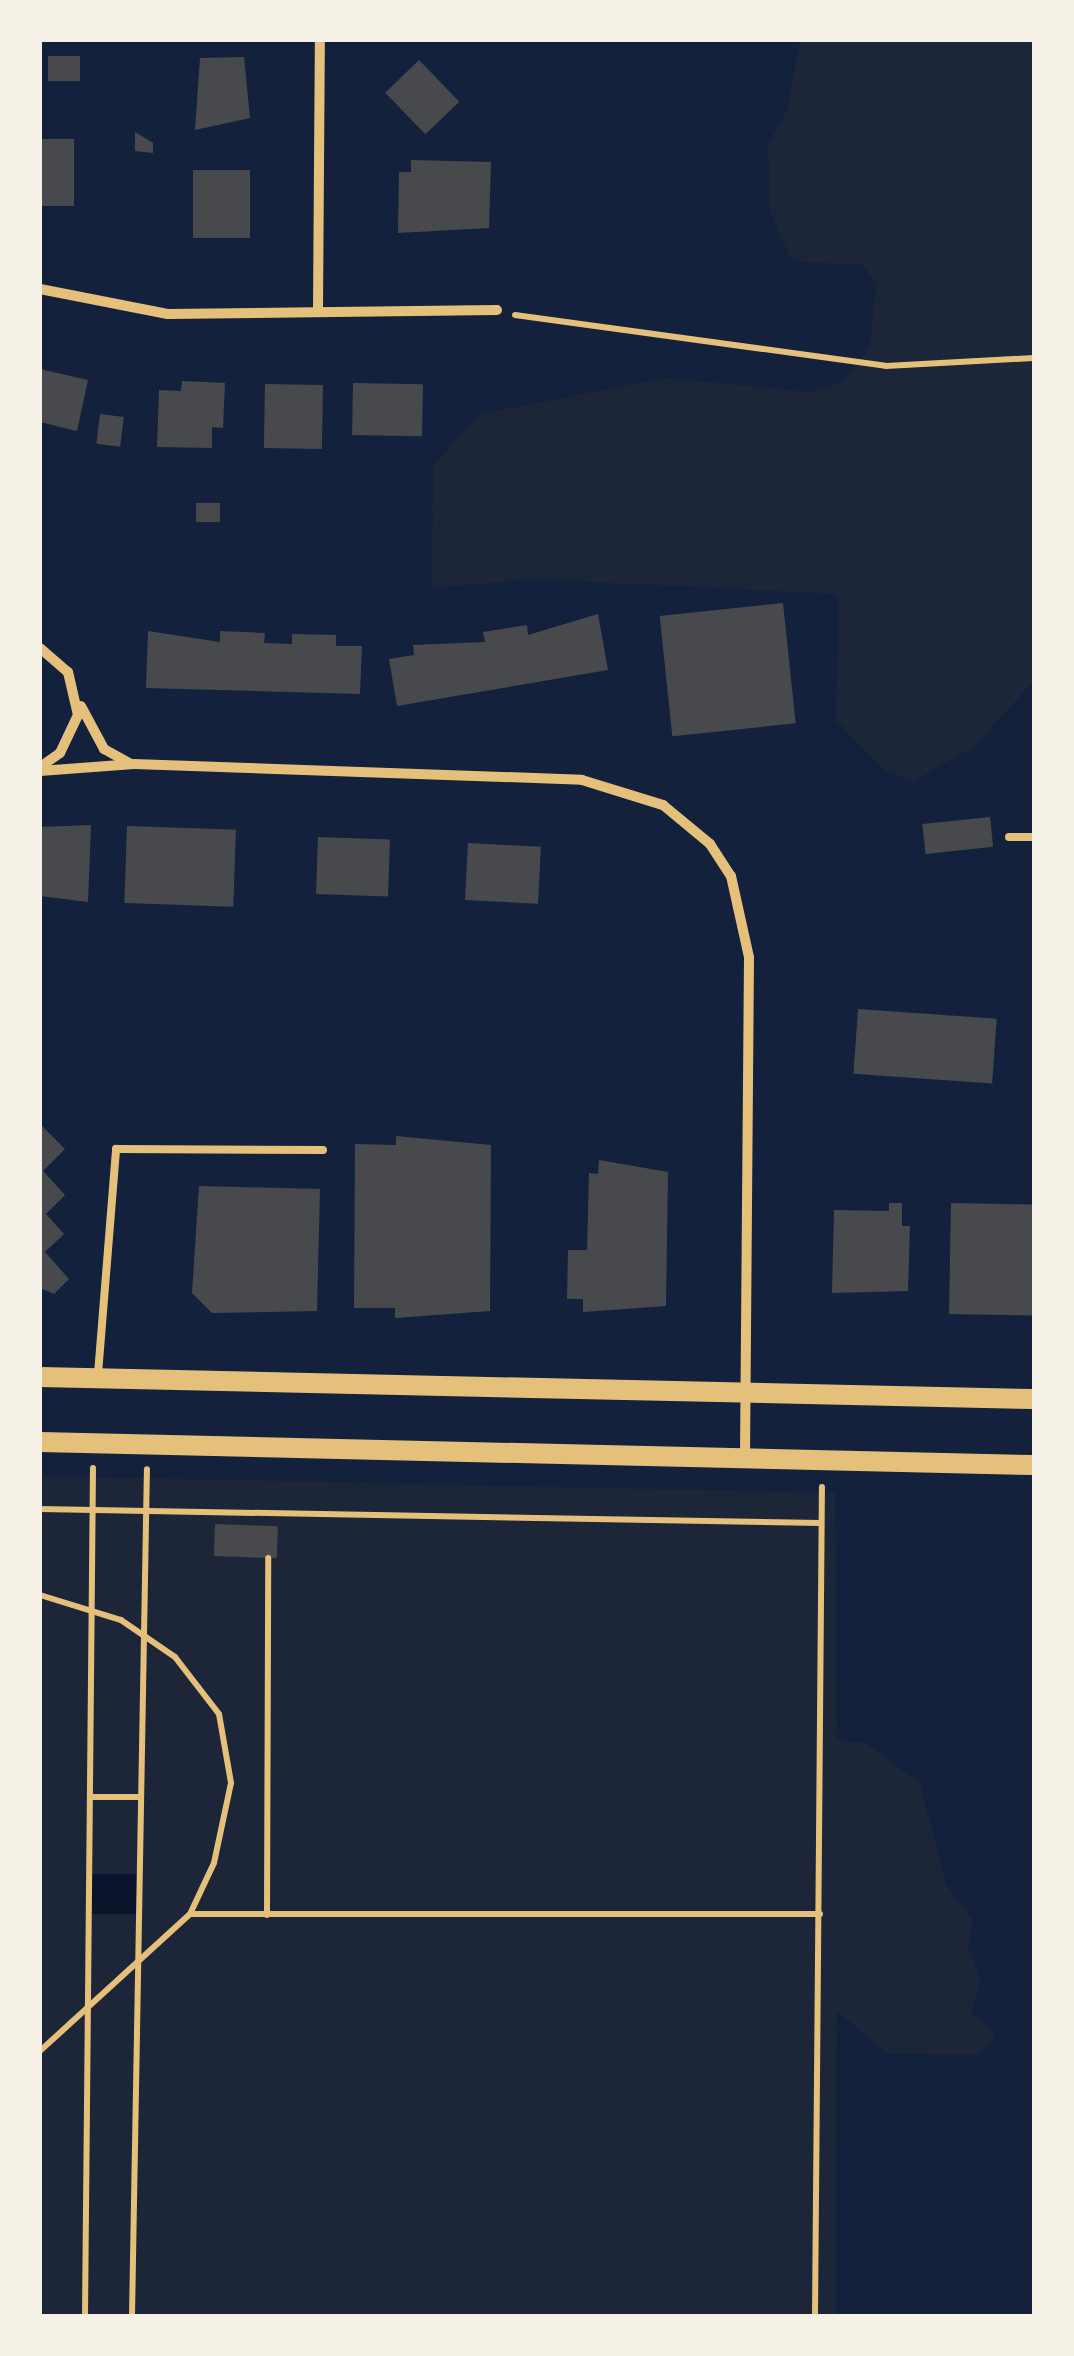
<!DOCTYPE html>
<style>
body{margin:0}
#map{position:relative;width:1074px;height:2356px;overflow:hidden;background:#14213d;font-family:"Golos Text",sans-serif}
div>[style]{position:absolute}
.green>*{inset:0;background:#1d2539}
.water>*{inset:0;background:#0b132b;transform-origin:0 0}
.building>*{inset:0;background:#48494c;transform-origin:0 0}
.path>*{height:6px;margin:-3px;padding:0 3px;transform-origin:3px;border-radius:3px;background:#e5c07b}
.service>*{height:8px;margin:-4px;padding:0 4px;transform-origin:4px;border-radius:4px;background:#e5c07b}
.minor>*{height:10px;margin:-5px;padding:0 5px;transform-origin:5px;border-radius:5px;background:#e5c07b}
.secondary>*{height:20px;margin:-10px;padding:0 10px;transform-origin:10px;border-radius:10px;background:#e5c07b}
span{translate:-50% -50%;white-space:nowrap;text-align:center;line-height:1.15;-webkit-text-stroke:10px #f6f1e7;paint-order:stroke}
.frame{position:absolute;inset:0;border:42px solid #f6f1e7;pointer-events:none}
</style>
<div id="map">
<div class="green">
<div style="clip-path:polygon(800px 40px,1034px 40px,1034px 681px,973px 747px,913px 781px,884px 770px,836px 720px,839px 594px,534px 579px,432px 588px,433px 466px,480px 414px,664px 378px,811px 392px,844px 381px,870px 346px,876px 285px,863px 265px,792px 261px,770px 211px,768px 145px,787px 111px)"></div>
<div style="clip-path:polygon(40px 1476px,835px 1493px,837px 1740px,866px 1743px,920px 1784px,946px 1884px,973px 1921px,968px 1947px,981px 1981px,971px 2013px,996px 2036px,978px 2055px,887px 2053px,837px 2011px,836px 2316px,40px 2316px)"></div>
</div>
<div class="water">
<div style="left:92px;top:1874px;width:45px;height:40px"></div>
</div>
<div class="building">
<div style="left:48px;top:56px;width:32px;height:25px"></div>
<div style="clip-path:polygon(244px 57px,250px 118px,195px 130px,200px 58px)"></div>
<div style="left:419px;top:60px;width:58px;height:47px;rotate:46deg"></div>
<div style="clip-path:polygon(135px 132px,153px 143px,153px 153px,135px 151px)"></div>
<div style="left:40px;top:139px;width:34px;height:67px"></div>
<div style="clip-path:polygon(411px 160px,491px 162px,489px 228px,398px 233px,399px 172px,411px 172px)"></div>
<div style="left:250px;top:170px;width:68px;height:57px;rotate:90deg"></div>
<div style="clip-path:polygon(40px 369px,88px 380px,77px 431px,40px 422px)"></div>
<div style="clip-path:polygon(182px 381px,225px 383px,223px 428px,212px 427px,212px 448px,157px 447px,159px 390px,181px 391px)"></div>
<div style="left:353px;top:383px;width:70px;height:52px;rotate:1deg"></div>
<div style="left:265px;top:384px;width:58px;height:64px;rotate:1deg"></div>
<div style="left:100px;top:414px;width:24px;height:30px;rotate:7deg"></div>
<div style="left:196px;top:503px;width:24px;height:19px"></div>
<div style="left:783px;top:603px;width:121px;height:124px;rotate:84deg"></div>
<div style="clip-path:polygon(598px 614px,608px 670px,397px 706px,389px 659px,414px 655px,413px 645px,485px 642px,483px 632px,527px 625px,528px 635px)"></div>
<div style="clip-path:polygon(148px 631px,220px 642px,220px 631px,265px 633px,264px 643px,292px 644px,292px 634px,336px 635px,336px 646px,362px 646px,360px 694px,146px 688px)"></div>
<div style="left:990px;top:817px;width:30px;height:68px;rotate:84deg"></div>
<div style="clip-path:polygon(91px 825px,88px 902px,40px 896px,40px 827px)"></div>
<div style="left:127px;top:826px;width:109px;height:77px;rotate:2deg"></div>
<div style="left:318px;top:837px;width:72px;height:57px;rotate:2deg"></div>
<div style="left:468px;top:843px;width:73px;height:57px;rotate:3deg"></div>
<div style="left:858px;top:1009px;width:139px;height:65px;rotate:4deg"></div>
<div style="clip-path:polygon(40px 1124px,65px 1149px,43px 1171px,65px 1195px,46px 1214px,64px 1234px,45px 1252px,69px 1279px,54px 1294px,40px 1288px)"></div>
<div style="clip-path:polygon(396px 1136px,491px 1145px,490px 1311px,395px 1318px,395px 1308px,354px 1308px,355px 1144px,396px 1145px)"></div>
<div style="clip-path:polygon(599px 1160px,668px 1172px,666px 1306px,583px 1312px,583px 1299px,567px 1299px,568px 1250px,587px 1250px,589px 1173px,598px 1174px)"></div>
<div style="clip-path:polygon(199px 1186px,320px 1189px,317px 1311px,212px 1313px,192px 1293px)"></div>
<div style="clip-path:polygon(889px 1203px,902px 1203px,902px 1226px,910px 1226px,908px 1291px,832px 1293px,834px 1210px,889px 1211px)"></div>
<div style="left:951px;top:1203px;width:83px;height:111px;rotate:1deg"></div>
<div style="left:215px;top:1524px;width:63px;height:32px;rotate:2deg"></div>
</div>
<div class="path">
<div style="left:515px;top:315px;width:374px;rotate:7.8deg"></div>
<div style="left:886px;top:366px;width:148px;rotate:-3.1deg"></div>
<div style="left:40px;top:1509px;width:781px;rotate:1.03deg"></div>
<div style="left:40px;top:1595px;width:85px;rotate:17.2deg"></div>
<div style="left:121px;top:1620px;width:65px;rotate:34.4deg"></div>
<div style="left:175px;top:1657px;width:72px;rotate:52.3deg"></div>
<div style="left:219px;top:1714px;width:70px;rotate:80.1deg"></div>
<div style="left:231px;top:1783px;width:82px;rotate:102deg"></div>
<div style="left:214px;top:1863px;width:56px;rotate:115.2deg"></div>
<div style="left:190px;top:1914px;width:203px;rotate:137.6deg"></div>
<div style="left:91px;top:1797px;width:49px"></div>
<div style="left:191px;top:1914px;width:629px"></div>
<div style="left:267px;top:1915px;width:357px;rotate:-89.8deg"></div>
<div style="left:85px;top:2316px;width:848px;rotate:-89.46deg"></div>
<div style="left:132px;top:2316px;width:847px;rotate:-88.99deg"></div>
<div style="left:815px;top:2316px;width:829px;rotate:-89.52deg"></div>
</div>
<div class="service">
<div style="left:1009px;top:837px;width:25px"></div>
<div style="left:98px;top:1374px;width:226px;rotate:-85.4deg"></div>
<div style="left:116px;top:1149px;width:207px;rotate:0.3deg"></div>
</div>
<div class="minor">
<div style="left:40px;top:289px;width:130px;rotate:11.1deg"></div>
<div style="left:168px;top:314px;width:329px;rotate:-0.7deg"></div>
<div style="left:318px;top:309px;width:269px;rotate:-89.6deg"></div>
<div style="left:40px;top:648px;width:37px;rotate:41deg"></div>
<div style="left:68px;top:672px;width:44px;rotate:76.9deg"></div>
<div style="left:78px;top:715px;width:42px;rotate:115.3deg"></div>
<div style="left:60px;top:753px;width:24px;rotate:145deg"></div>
<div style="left:81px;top:706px;width:49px;rotate:61.9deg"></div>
<div style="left:104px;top:749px;width:29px;rotate:29deg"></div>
<div style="left:40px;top:771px;width:94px;rotate:-4.3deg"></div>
<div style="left:134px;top:764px;width:448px;rotate:2deg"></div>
<div style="left:582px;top:780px;width:85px;rotate:17.2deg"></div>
<div style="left:663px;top:805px;width:61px;rotate:39.7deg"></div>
<div style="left:710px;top:844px;width:38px;rotate:57deg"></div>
<div style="left:731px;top:876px;width:83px;rotate:77.5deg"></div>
<div style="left:749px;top:957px;width:500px;rotate:90.46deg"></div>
</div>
<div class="secondary">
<div style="left:40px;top:1377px;width:994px;rotate:1.27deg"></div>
<div style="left:40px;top:1442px;width:994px;rotate:1.33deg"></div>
</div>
<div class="frame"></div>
</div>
